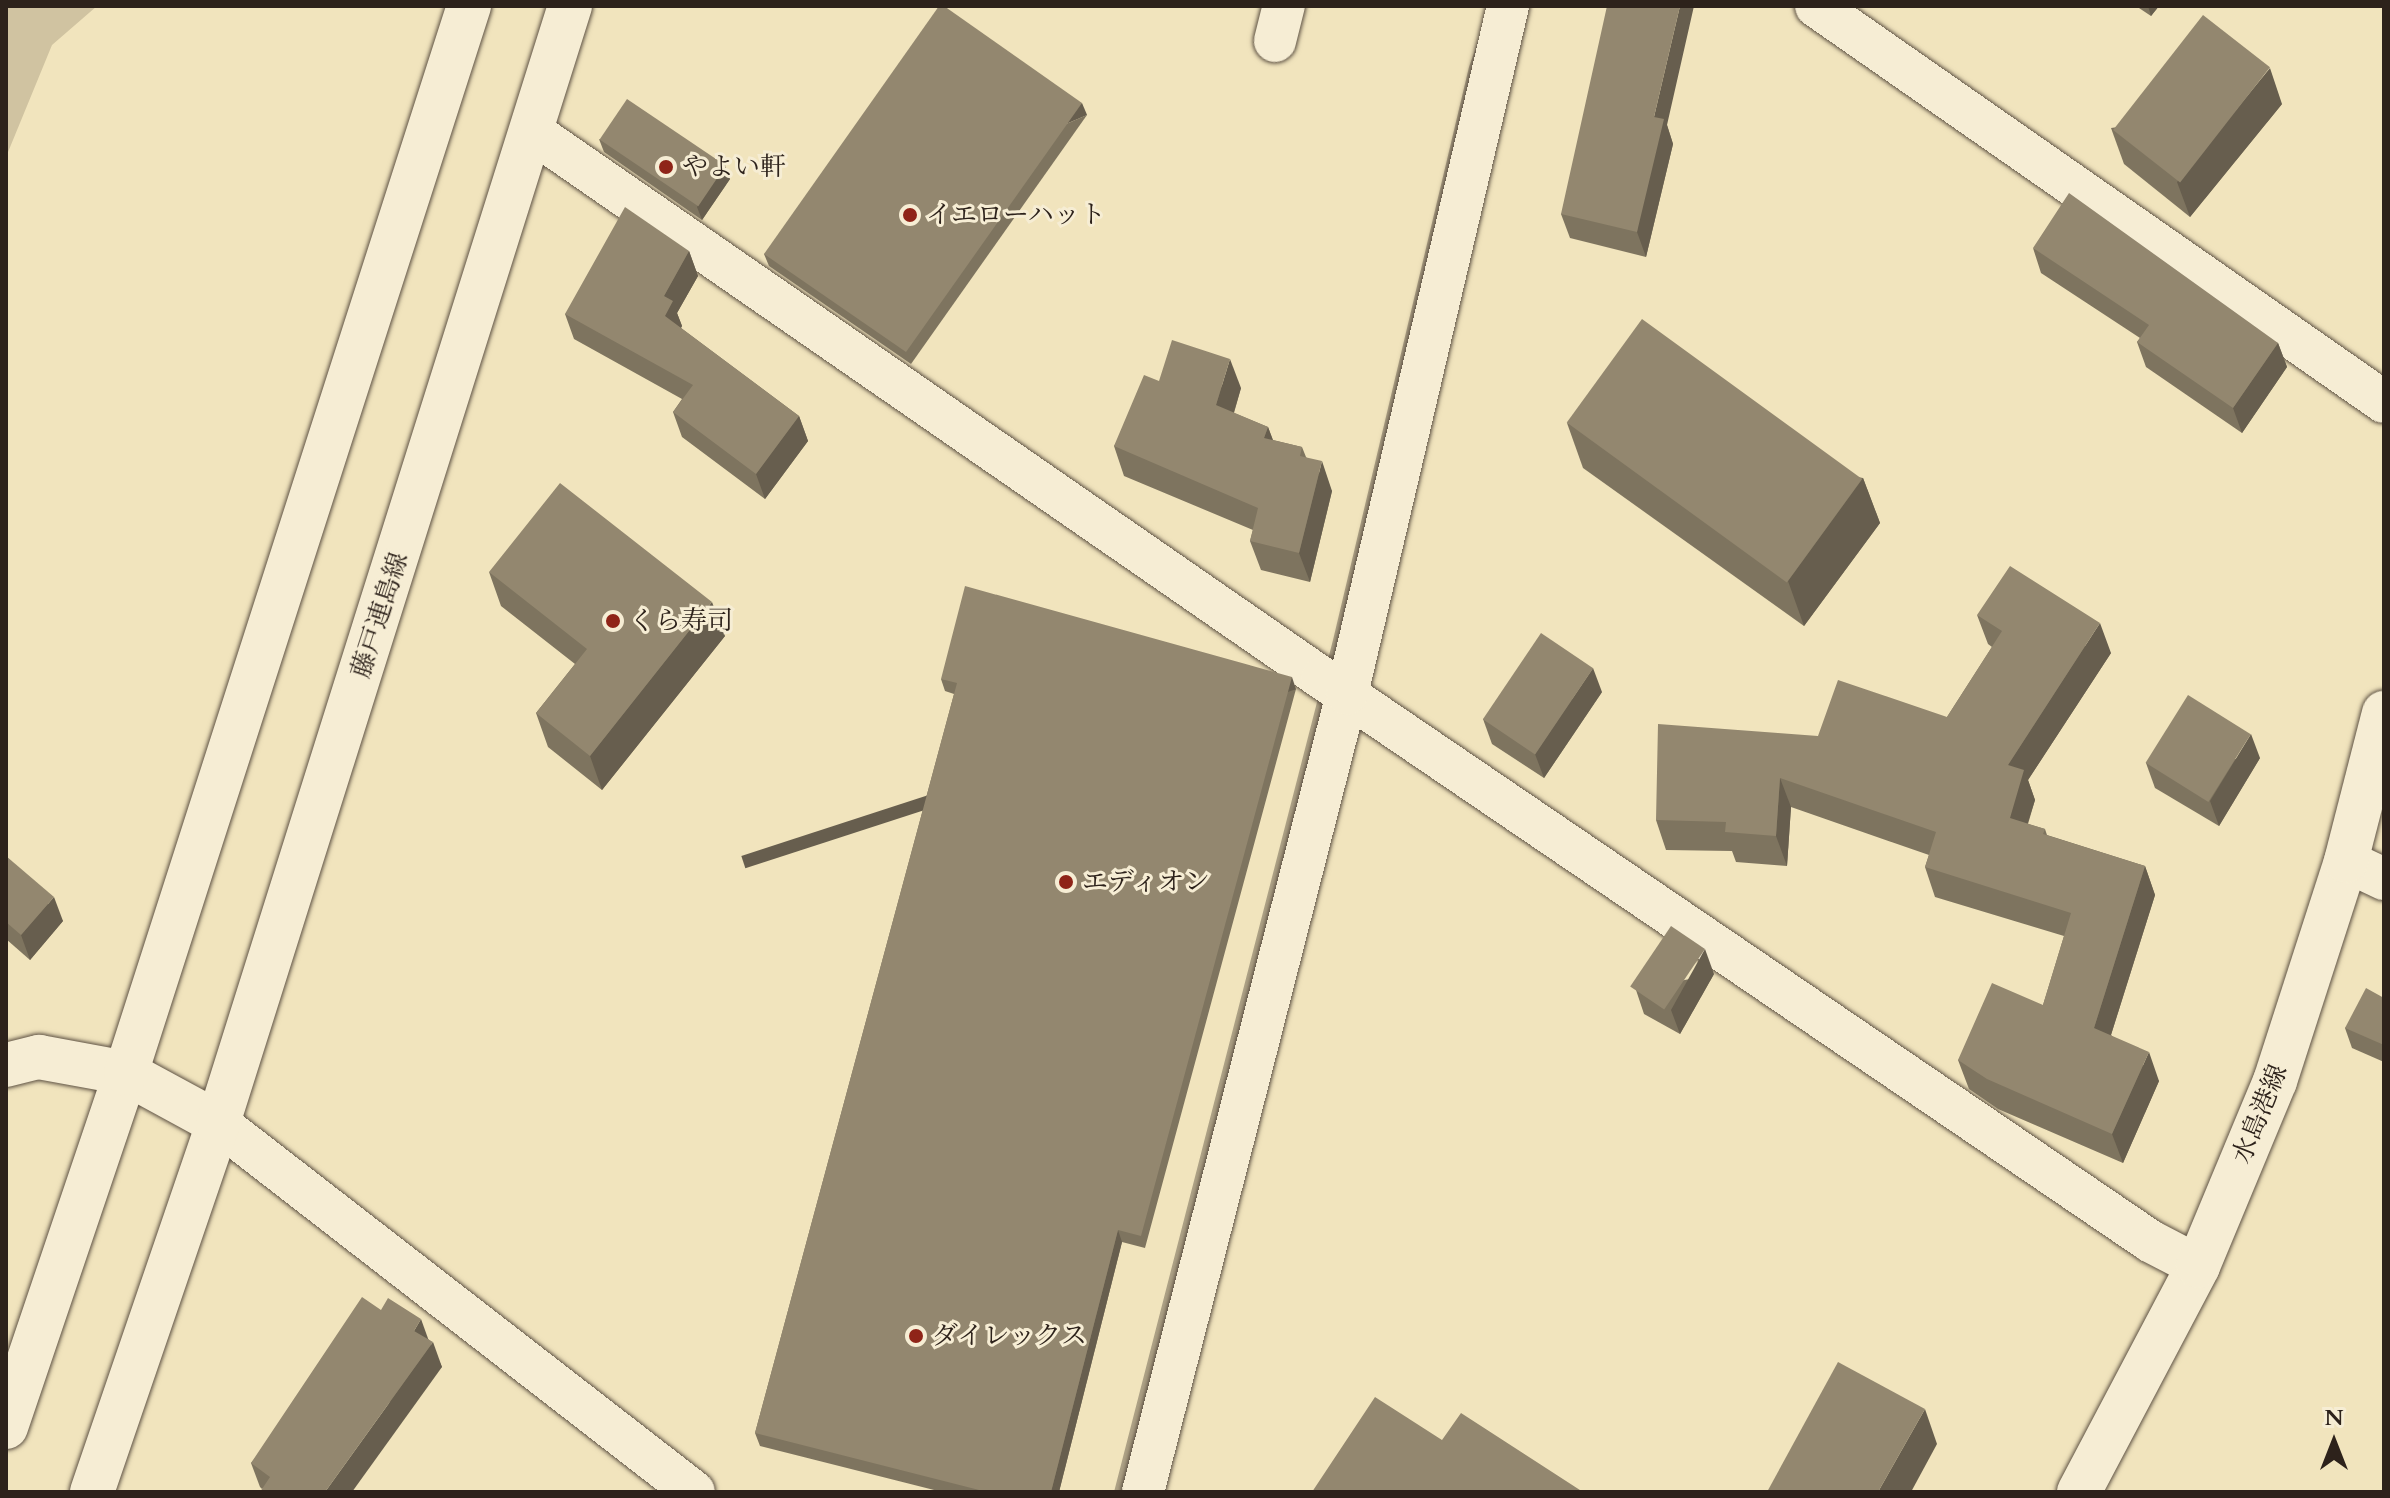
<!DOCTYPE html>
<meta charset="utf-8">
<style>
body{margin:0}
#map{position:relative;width:2390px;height:1498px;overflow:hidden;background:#f1e4bd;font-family:Cardo,"Noto Serif JP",serif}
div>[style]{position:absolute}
.green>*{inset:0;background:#d0c3a1}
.water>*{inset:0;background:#aea286}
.roads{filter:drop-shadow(0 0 2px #5e5244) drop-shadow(0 0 2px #5e5244)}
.minor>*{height:42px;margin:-21px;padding:0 21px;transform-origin:21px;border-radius:21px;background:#f6edd4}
.tertiary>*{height:44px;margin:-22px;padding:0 22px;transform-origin:22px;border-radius:22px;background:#f6edd4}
.secondary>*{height:44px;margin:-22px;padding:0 22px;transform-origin:22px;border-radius:22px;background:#f6edd4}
.wall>*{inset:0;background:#7e745f}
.shaded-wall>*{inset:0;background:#675e4e;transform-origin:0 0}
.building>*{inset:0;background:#93876f;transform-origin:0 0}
.dots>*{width:22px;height:22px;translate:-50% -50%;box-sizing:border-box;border:4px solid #f6edd4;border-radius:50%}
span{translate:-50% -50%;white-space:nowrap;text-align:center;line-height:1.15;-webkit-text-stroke:6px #f6edd4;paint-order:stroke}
.poi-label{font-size:26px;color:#2d221b}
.left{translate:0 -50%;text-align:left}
.street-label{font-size:26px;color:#2d221b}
.frame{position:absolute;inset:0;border:8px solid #2d221b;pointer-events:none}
.north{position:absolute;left:2294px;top:1402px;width:80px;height:80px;-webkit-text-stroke:6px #f6edd4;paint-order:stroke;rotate:0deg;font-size:22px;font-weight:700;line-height:32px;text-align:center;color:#2d221b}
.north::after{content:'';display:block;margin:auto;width:28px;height:36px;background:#2d221b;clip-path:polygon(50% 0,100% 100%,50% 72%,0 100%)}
</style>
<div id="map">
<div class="green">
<div style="clip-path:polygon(6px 6px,97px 6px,52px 45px,6px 157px)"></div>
</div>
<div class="water">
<div style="clip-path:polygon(1502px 6px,1132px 1492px,1114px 1492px,1333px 640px,1469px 67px,1483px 28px)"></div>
</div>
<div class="roads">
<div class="minor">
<div style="left:1816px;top:6px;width:692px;rotate:34.88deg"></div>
<div style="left:1275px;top:41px;width:36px;rotate:-76deg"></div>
<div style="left:531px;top:131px;width:962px;rotate:34.67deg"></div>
<div style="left:1322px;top:678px;width:1001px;rotate:34.21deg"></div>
<div style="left:2150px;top:1241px;width:54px;rotate:27.5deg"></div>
<div style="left:2346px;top:861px;width:42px;rotate:25.3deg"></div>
<div style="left:218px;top:1123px;width:602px;rotate:37.78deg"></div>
<div style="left:1143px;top:1492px;width:824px;rotate:-75.66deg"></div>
<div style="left:1347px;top:694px;width:707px;rotate:-76.83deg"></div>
</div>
<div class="tertiary">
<div style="left:6px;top:1427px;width:374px;rotate:-71.3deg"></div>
<div style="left:92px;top:1492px;width:390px;rotate:-71.1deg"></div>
</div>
<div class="secondary">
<div style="left:6px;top:1065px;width:34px;rotate:-14deg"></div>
<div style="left:39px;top:1057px;width:88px;rotate:10.4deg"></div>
<div style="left:126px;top:1073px;width:105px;rotate:28.5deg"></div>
<div style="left:218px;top:1123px;width:1171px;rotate:-72.51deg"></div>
<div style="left:126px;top:1073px;width:1121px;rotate:-72.18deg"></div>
<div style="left:2079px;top:1492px;width:255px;rotate:-62.2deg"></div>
<div style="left:2198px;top:1266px;width:200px;rotate:-67.4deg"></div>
<div style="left:2275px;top:1081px;width:231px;rotate:-72.1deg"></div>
<div style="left:2346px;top:861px;width:153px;rotate:-75.6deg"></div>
</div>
</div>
<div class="wall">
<div style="clip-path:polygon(2136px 6px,2159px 6px,2151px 16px)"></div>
<div style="clip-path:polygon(2282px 104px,2190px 217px,2124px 164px,2111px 128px)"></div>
<div style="clip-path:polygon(1087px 115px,911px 364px,769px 266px,764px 254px)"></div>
<div style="clip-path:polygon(1667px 125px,1673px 144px,1646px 257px,1570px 238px,1561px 214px)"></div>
<div style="clip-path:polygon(599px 139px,730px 179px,702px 220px,604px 152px)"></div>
<div style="clip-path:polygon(2033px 248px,2278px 343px,2287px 367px,2242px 433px,2146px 367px,2137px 342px,2140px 338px,2041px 273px)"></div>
<div style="clip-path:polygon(689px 251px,698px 276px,677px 313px,682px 326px,681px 328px,799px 416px,808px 441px,765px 499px,682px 437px,673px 412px,682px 399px,574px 339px,565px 314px)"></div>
<div style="clip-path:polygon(1159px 381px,1241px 388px,1234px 413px,1268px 427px,1273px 440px,1302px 447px,1306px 457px,1332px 491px,1310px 582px,1261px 570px,1250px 541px,1253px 530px,1124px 476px,1114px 446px)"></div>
<div style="clip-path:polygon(1567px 423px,1863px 478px,1880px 523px,1804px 626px,1583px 468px)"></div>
<div style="clip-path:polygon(489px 572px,725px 636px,602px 790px,548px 747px,536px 713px,575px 664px,501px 606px)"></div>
<div style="clip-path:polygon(1977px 615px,2111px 653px,2028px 780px,2035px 800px,2028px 824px,2045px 829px,2047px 835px,2145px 866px,2155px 895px,2111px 1035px,2159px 1081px,2123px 1163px,1998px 1109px,1969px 1089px,1958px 1060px,2043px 1005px,2064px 936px,1935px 897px,1925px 867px,1929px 855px,1791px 807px,1787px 866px,1736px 862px,1732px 851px,1666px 850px,1656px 820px,1818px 736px,1947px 717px,1992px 647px,1988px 644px)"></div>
<div style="clip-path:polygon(941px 679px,1296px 689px,1145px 1248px,1122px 1242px,1059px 1492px,942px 1492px,760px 1446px,755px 1433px,954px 694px,945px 691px)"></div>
<div style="clip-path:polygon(1602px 692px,1544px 778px,1492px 744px,1483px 719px)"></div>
<div style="clip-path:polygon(2260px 758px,2219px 826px,2155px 788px,2146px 763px)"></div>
<div style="clip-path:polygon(6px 856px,63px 921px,30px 960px,6px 939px)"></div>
<div style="clip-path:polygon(1714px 974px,1680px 1034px,1644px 1014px,1636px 990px)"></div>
<div style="clip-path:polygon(2384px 998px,2384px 1062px,2352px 1048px,2345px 1028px)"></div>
<div style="clip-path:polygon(381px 1310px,429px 1340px,442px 1367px,262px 1489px,260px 1487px,251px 1463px)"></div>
</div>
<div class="shaded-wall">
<div style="clip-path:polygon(1680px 6px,1694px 6px,1667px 125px,1673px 144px,1646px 257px,1637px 232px,1654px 117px)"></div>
<div style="clip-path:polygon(2148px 6px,2159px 6px,2151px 16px)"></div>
<div style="clip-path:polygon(2270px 68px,2282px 104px,2190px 217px,2177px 182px)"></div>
<div style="left:1082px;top:103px;width:13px;height:305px;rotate:67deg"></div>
<div style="clip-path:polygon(725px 166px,730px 179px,702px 220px,697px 207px)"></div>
<div style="clip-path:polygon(689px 251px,698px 276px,677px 313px,682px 326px,674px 340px,665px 316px,664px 296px)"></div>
<div style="clip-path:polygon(2278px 343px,2287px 367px,2242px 433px,2233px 408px)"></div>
<div style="clip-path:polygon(1230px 359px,1241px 388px,1227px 435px,1216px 405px)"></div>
<div style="clip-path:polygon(799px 416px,808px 441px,765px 499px,756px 474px)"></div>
<div style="clip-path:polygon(1268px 427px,1279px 457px,1264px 438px)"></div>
<div style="clip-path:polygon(1322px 461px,1332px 491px,1310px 582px,1299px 553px)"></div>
<div style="clip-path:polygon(1863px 478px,1880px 523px,1804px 626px,1788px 581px)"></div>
<div style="clip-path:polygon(712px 602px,725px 636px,602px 790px,590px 756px)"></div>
<div style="clip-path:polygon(2100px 623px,2111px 653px,2028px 780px,2035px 800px,2020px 847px,2010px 818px,2008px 765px)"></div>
<div style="clip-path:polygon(1593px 668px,1602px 692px,1544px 778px,1535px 754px)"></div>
<div style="left:1292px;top:677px;width:13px;height:579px;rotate:72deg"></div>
<div style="clip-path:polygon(2251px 734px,2260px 758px,2219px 826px,2210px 801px)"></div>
<div style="clip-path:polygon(1780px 778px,1791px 807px,1787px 866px,1776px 836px)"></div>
<div style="clip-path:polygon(2145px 866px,2155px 895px,2104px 1057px,2094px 1028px)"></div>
<div style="clip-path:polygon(54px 897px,63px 921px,30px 960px,21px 935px)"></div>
<div style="clip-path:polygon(1705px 949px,1714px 974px,1680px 1034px,1671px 1010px)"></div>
<div style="clip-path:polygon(2149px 1052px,2159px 1081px,2123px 1163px,2112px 1134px)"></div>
<div style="clip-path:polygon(1118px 1230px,1122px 1242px,1059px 1492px,1051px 1492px)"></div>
<div style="clip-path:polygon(421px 1319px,430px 1344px,414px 1331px)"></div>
<div style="clip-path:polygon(433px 1342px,442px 1367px,352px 1492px,325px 1492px)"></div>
<div style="clip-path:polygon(1925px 1409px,1937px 1444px,1911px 1492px,1878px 1492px)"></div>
</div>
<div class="building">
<div style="clip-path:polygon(939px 6px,944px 6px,1082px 103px,906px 352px,764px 254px)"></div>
<div style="clip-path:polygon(1607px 6px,1680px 6px,1654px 117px,1664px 119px,1637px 232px,1561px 214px)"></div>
<div style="left:2203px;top:15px;width:85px;height:146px;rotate:38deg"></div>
<div style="left:627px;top:99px;width:119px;height:49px;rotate:34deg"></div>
<div style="clip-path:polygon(2069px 193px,2278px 343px,2233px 408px,2137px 342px,2149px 325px,2033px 248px)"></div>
<div style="clip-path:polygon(625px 207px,689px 251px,664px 296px,673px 301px,665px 316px,799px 416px,756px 474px,673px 412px,693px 385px,565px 314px)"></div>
<div style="left:1642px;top:319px;width:272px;height:128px;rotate:36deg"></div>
<div style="clip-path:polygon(1172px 340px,1230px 359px,1216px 405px,1268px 427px,1264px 438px,1302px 447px,1300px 456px,1322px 461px,1299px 553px,1250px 541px,1258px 508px,1114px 446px,1144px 375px,1159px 381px)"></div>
<div style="clip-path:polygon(560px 483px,712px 602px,590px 756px,536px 713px,587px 649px,489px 572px)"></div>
<div style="clip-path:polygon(2010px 566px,2100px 623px,2008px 765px,2024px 770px,2010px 818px,2045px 829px,2043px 834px,2145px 866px,2094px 1028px,2149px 1052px,2112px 1134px,1987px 1079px,1958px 1060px,1992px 983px,2043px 1005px,2071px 913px,1925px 867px,1936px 832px,1780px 778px,1776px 836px,1725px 832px,1726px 822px,1656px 820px,1658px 724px,1818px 736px,1838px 680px,1947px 717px,2002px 631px,1977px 615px)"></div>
<div style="clip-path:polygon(965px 586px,1292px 677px,1141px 1236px,1118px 1230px,1051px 1492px,987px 1492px,755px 1433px,957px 683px,941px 679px)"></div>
<div style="left:1541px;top:633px;width:63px;height:104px;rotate:34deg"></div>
<div style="left:2188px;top:695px;width:74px;height:80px;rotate:32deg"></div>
<div style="clip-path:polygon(6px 856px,54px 897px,21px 935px,6px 922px)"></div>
<div style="left:1671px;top:926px;width:41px;height:73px;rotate:34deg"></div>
<div style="clip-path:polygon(2366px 988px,2384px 998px,2384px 1045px,2345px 1028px)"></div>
<div style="clip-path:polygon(362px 1297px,381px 1310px,388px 1298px,421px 1319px,414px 1331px,433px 1342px,325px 1492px,260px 1492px,270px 1477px,251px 1463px)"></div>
<div style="clip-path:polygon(1838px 1362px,1925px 1409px,1878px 1492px,1767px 1492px)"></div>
<div style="clip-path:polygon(1375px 1397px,1442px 1440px,1461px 1413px,1583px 1492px,1312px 1492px)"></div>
</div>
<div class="dots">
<div style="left:666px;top:167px;background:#8f2418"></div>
<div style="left:910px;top:215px;background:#8f2418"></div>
<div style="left:613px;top:621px;background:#8f2418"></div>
<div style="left:1066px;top:882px;background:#8f2418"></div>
<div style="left:916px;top:1336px;background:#8f2418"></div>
</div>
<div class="poi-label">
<span class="left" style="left:682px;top:167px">やよい軒</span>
<span class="left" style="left:926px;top:215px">イエローハット</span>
<span class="left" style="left:629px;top:621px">くら寿司</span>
<span class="left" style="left:1082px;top:882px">エディオン</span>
<span class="left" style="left:932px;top:1336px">ダイレックス</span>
</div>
<div class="street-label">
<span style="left:380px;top:615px;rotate:-72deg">藤戸連島線</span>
<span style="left:2260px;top:1114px;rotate:-68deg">水島港線</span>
</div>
<div class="frame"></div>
<div class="north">N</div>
</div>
